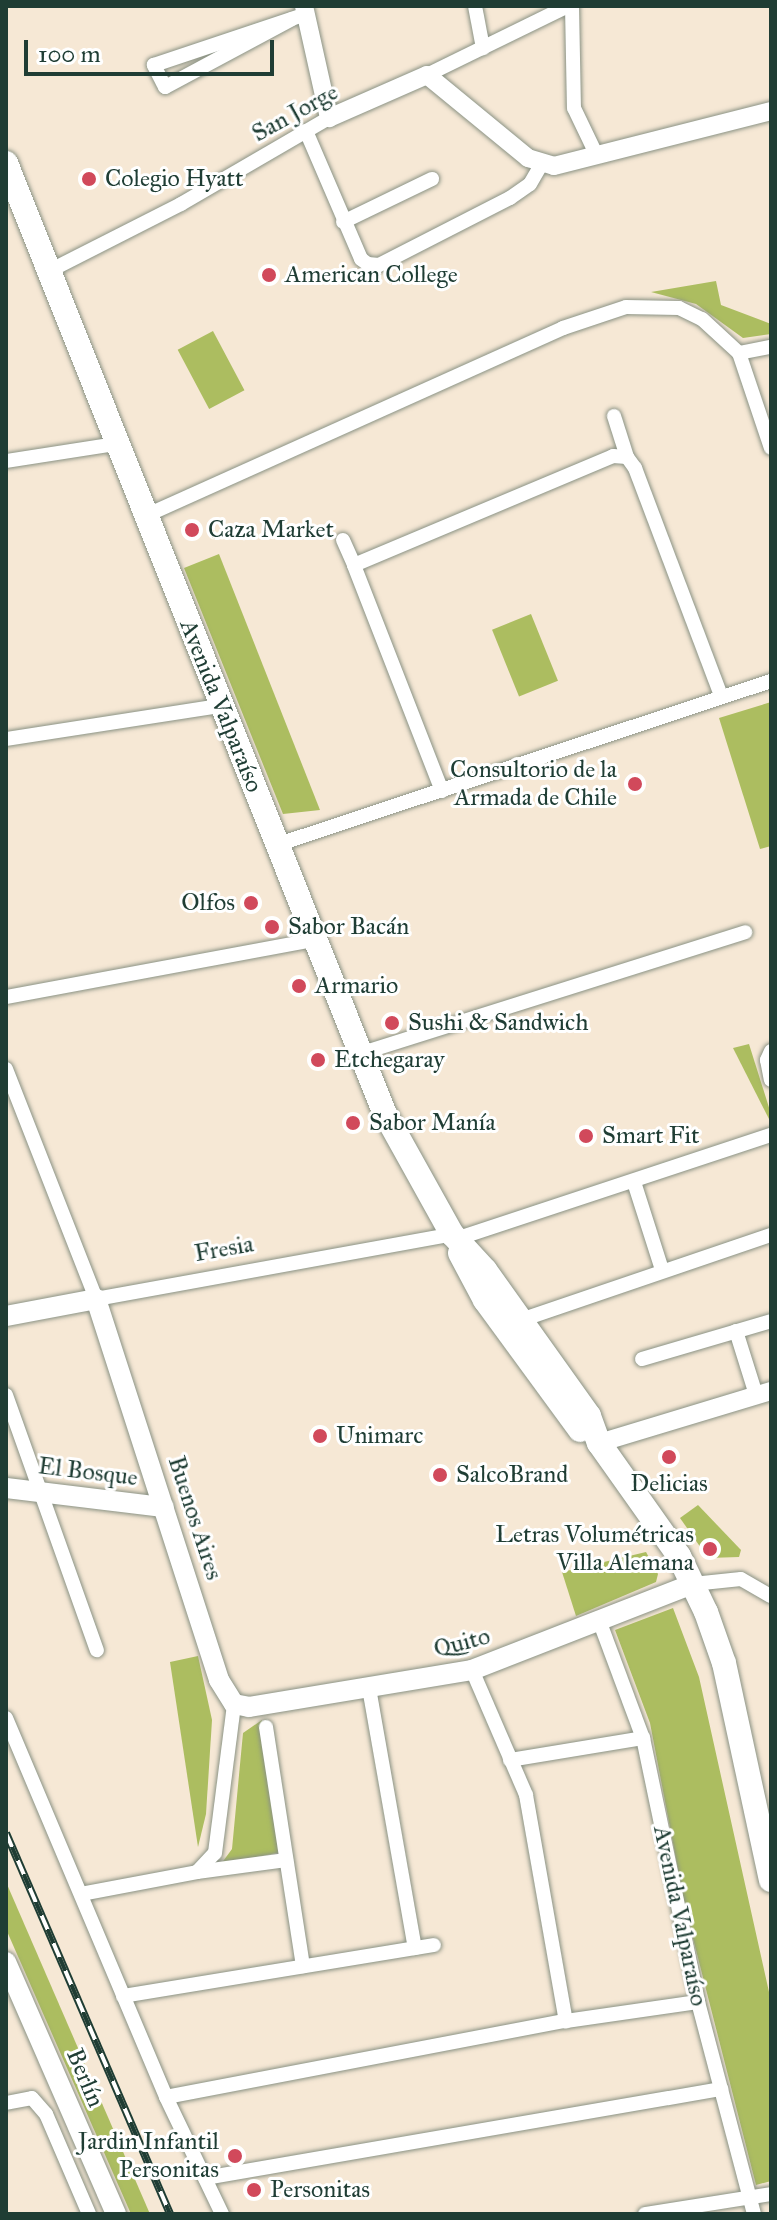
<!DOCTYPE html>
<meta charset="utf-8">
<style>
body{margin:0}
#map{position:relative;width:777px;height:2220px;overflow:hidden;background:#f6e8d5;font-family:"IM FELL Great Primer",serif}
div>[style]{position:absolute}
.green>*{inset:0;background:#acbd60;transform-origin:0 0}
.roads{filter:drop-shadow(0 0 2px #8a9284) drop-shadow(0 0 2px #8a9284)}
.minor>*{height:14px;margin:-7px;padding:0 7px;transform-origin:7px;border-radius:7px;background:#fff}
.tertiary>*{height:18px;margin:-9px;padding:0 9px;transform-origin:9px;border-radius:9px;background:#fff}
.secondary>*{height:20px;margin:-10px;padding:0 10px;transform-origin:10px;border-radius:10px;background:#fff}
.primary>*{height:24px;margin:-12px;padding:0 12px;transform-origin:12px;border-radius:12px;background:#fff}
.rail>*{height:8px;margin-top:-4px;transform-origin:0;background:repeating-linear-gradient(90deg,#fff 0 15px,#1f3d34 0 30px);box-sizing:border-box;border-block:2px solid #1f3d34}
.dots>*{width:22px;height:22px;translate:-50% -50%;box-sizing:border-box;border:4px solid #fff;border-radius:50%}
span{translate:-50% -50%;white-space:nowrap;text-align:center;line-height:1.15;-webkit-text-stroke:6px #fff;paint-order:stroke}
.street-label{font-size:24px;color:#1f3d34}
.poi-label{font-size:24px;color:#1f3d34}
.left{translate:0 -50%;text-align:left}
.right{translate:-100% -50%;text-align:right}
.frame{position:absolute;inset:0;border:8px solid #1f3d34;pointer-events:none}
.scale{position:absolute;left:24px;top:40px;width:250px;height:36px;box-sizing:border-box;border:4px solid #1f3d34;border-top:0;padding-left:10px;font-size:24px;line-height:28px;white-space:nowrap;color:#1f3d34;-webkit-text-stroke:6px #fff;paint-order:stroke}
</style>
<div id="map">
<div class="green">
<div style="clip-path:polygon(716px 281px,721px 305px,771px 324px,771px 334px,743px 338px,696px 304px,651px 292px)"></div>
<div style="left:213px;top:331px;width:67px;height:40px;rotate:62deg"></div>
<div style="clip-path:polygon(219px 554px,249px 630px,320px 810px,283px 814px,184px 568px)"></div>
<div style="left:531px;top:614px;width:72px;height:42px;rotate:68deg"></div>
<div style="clip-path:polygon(771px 702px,771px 846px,760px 849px,719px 718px)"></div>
<div style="clip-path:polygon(749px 1044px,771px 1114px,769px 1119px,733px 1048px)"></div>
<div style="clip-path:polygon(698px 1505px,741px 1550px,739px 1557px,708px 1558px,680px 1518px)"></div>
<div style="clip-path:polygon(646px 1552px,658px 1574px,656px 1582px,576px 1616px,562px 1572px)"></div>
<div style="clip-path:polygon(673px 1608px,699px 1677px,771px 2001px,771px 2181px,756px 2185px,686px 1911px,650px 1723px,615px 1630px)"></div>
<div style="clip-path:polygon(198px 1656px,212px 1720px,206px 1814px,198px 1847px,170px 1662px)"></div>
<div style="clip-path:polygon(262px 1720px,282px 1852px,221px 1864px,232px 1849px,243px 1733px)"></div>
<div style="clip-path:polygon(6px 1882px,150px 2214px,131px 2214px,6px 1929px)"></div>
</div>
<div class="roads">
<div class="minor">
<div style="left:475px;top:6px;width:43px;rotate:79.2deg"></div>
<div style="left:572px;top:6px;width:102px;rotate:88.9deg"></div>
<div style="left:574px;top:108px;width:51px;rotate:64.4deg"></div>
<div style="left:292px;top:19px;width:144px;rotate:151.8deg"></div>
<div style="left:165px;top:87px;width:25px;rotate:-117deg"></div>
<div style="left:154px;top:65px;width:160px;rotate:-18.5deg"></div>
<div style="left:427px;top:75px;width:157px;rotate:-26.1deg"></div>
<div style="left:306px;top:131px;width:139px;rotate:66.7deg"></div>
<div style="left:361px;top:259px;width:9px;rotate:36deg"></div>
<div style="left:368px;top:264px;width:11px;rotate:5deg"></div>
<div style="left:379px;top:265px;width:147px;rotate:-27.1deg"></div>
<div style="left:510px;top:198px;width:24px;rotate:-35deg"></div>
<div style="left:530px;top:184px;width:22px;rotate:-60deg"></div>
<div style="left:343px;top:222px;width:99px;rotate:-25.8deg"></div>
<div style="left:49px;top:271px;width:148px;rotate:-26.9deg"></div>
<div style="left:181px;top:204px;width:171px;rotate:-30.2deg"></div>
<div style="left:739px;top:353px;width:100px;rotate:71.4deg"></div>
<div style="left:614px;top:416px;width:43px;rotate:72.4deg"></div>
<div style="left:6px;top:461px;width:111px;rotate:-8.8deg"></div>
<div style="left:145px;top:516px;width:458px;rotate:-24.2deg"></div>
<div style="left:563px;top:328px;width:66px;rotate:-18.4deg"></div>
<div style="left:626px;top:307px;width:53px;rotate:1.1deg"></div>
<div style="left:679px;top:308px;width:25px;rotate:26deg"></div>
<div style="left:702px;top:319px;width:50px;rotate:42.6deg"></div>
<div style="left:739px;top:353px;width:33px;rotate:-11deg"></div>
<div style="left:343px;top:540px;width:27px;rotate:66deg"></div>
<div style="left:6px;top:739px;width:217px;rotate:-8.8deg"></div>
<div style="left:442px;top:791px;width:243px;rotate:-111.3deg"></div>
<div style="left:354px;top:565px;width:281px;rotate:-22.8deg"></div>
<div style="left:613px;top:456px;width:14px;rotate:4deg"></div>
<div style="left:627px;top:457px;width:14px;rotate:54deg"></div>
<div style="left:635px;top:468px;width:243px;rotate:69.3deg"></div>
<div style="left:276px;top:845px;width:521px;rotate:-18.33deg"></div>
<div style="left:6px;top:997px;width:313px;rotate:-10.5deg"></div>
<div style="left:771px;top:1051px;width:10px;rotate:114deg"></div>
<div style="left:767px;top:1060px;width:20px;rotate:79deg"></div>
<div style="left:359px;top:1054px;width:405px;rotate:-17.5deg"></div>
<div style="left:6px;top:1069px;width:247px;rotate:68.6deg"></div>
<div style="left:96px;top:1299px;width:362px;rotate:-10.3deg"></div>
<div style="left:634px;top:1182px;width:92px;rotate:72.3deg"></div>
<div style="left:456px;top:1239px;width:332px;rotate:-18.3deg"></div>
<div style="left:521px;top:1320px;width:264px;rotate:-18.8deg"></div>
<div style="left:736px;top:1331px;width:67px;rotate:72.6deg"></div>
<div style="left:642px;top:1359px;width:134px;rotate:-16.4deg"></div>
<div style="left:6px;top:1395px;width:271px;rotate:70.4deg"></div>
<div style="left:693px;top:1584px;width:48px;rotate:-5.9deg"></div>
<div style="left:741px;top:1579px;width:34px;rotate:30deg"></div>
<div style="left:599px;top:1620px;width:126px;rotate:69.6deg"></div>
<div style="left:643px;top:1738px;width:270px;rotate:78.2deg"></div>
<div style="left:698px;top:2002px;width:219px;rotate:75.2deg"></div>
<div style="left:472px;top:1670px;width:136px;rotate:66.6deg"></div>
<div style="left:526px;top:1795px;width:230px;rotate:80deg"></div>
<div style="left:369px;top:1688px;width:264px;rotate:80deg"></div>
<div style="left:6px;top:1718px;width:411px;rotate:67.1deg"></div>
<div style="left:166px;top:2097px;width:130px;rotate:64.4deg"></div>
<div style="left:266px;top:1727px;width:242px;rotate:81.2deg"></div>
<div style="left:510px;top:1760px;width:135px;rotate:-9.4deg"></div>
<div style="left:197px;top:1872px;width:90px;rotate:-7.7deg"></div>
<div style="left:81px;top:1894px;width:118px;rotate:-10.7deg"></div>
<div style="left:197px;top:1872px;width:26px;rotate:-47deg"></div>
<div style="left:215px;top:1853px;width:150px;rotate:-82.7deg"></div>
<div style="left:123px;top:1996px;width:315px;rotate:-9.3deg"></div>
<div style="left:166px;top:2097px;width:407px;rotate:-10.8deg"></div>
<div style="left:566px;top:2021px;width:133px;rotate:-8.2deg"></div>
<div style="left:6px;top:2103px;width:26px;rotate:-11deg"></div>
<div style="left:32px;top:2098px;width:21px;rotate:49deg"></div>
<div style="left:46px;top:2114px;width:109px;rotate:66.7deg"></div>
<div style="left:205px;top:2178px;width:524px;rotate:-9.79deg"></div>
<div style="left:645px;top:2214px;width:128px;rotate:-9deg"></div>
</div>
<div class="tertiary">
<div style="left:304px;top:6px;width:115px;rotate:77.4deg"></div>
<div style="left:329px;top:118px;width:107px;rotate:-23.7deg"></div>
<div style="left:427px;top:75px;width:131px;rotate:39.4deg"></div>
<div style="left:528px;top:158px;width:27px;rotate:17deg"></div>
<div style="left:554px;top:166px;width:224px;rotate:-14.2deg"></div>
<div style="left:599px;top:1443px;width:180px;rotate:-16.8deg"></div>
</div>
<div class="secondary">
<div style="left:6px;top:1316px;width:92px;rotate:-10.7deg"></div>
<div style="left:96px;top:1299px;width:400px;rotate:72.1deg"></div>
<div style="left:219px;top:1680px;width:28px;rotate:58deg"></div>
<div style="left:234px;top:1704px;width:15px;rotate:11deg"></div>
<div style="left:249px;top:1707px;width:226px;rotate:-9.4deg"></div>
<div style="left:472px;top:1670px;width:237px;rotate:-21.3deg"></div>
<div style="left:6px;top:1488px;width:159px;rotate:6.9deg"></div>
<div style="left:6px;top:1962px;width:275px;rotate:66.4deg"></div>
</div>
<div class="primary">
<div style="left:6px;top:163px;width:1022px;rotate:68.28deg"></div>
<div style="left:384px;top:1112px;width:140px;rotate:60.9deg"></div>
<div style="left:452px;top:1234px;width:49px;rotate:47.5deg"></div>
<div style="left:485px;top:1270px;width:179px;rotate:54.5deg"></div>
<div style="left:589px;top:1416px;width:29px;rotate:70deg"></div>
<div style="left:599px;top:1443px;width:138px;rotate:54.7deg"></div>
<div style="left:679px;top:1556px;width:62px;rotate:64.3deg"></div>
<div style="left:706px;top:1612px;width:54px;rotate:70.6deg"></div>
<div style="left:724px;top:1663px;width:222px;rotate:77.8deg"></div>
<div style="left:460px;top:1253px;width:53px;rotate:62deg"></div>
<div style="left:485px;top:1300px;width:161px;rotate:53.8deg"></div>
</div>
</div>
<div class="rail">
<div style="left:6px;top:1833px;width:415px;rotate:66.7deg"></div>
</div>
<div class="dots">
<div style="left:89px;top:179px;background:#d1495b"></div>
<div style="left:269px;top:275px;background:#d1495b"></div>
<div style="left:192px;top:530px;background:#d1495b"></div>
<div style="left:635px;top:784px;background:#d1495b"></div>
<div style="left:251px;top:903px;background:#d1495b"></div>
<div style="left:272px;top:927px;background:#d1495b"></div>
<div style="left:299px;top:986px;background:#d1495b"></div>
<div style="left:392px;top:1023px;background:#d1495b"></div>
<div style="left:318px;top:1060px;background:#d1495b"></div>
<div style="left:353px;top:1123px;background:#d1495b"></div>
<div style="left:586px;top:1136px;background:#d1495b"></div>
<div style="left:320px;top:1436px;background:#d1495b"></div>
<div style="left:669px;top:1457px;background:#d1495b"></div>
<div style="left:440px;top:1475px;background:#d1495b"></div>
<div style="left:710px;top:1549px;background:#d1495b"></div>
<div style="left:235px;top:2156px;background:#d1495b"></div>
<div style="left:254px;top:2190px;background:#d1495b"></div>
</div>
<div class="street-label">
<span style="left:295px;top:113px;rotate:-29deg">San Jorge</span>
<span style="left:221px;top:706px;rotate:68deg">Avenida Valparaíso</span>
<span style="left:224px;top:1249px;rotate:-10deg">Fresia</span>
<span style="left:88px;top:1472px;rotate:7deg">El Bosque</span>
<span style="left:195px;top:1518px;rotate:72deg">Buenos Aires</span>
<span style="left:462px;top:1643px;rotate:-15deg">Quito</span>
<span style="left:680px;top:1916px;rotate:78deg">Avenida Valparaíso</span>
<span style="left:85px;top:2078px;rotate:67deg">Berlín</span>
</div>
<div class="poi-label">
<span class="left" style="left:105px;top:179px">Colegio Hyatt</span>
<span class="left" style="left:285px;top:275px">American College</span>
<span class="left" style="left:208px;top:530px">Caza Market</span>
<span class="right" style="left:617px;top:784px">Consultorio de la<br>Armada de Chile</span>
<span class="right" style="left:235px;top:903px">Olfos</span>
<span class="left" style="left:288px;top:927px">Sabor Bacán</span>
<span class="left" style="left:315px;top:986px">Armario</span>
<span class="left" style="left:408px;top:1023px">Sushi &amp; Sandwich</span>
<span class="left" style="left:334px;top:1060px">Etchegaray</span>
<span class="left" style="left:369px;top:1123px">Sabor Manía</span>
<span class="left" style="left:602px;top:1136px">Smart Fit</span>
<span class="left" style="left:336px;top:1436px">Unimarc</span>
<span class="left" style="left:456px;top:1475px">SalcoBrand</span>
<span style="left:669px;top:1484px">Delicias</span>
<span class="right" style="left:694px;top:1549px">Letras Volumétricas<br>Villa Alemana</span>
<span class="right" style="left:219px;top:2156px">Jardin Infantil<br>Personitas</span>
<span class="left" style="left:270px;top:2190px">Personitas</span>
</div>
<div class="frame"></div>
<div class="scale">100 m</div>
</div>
